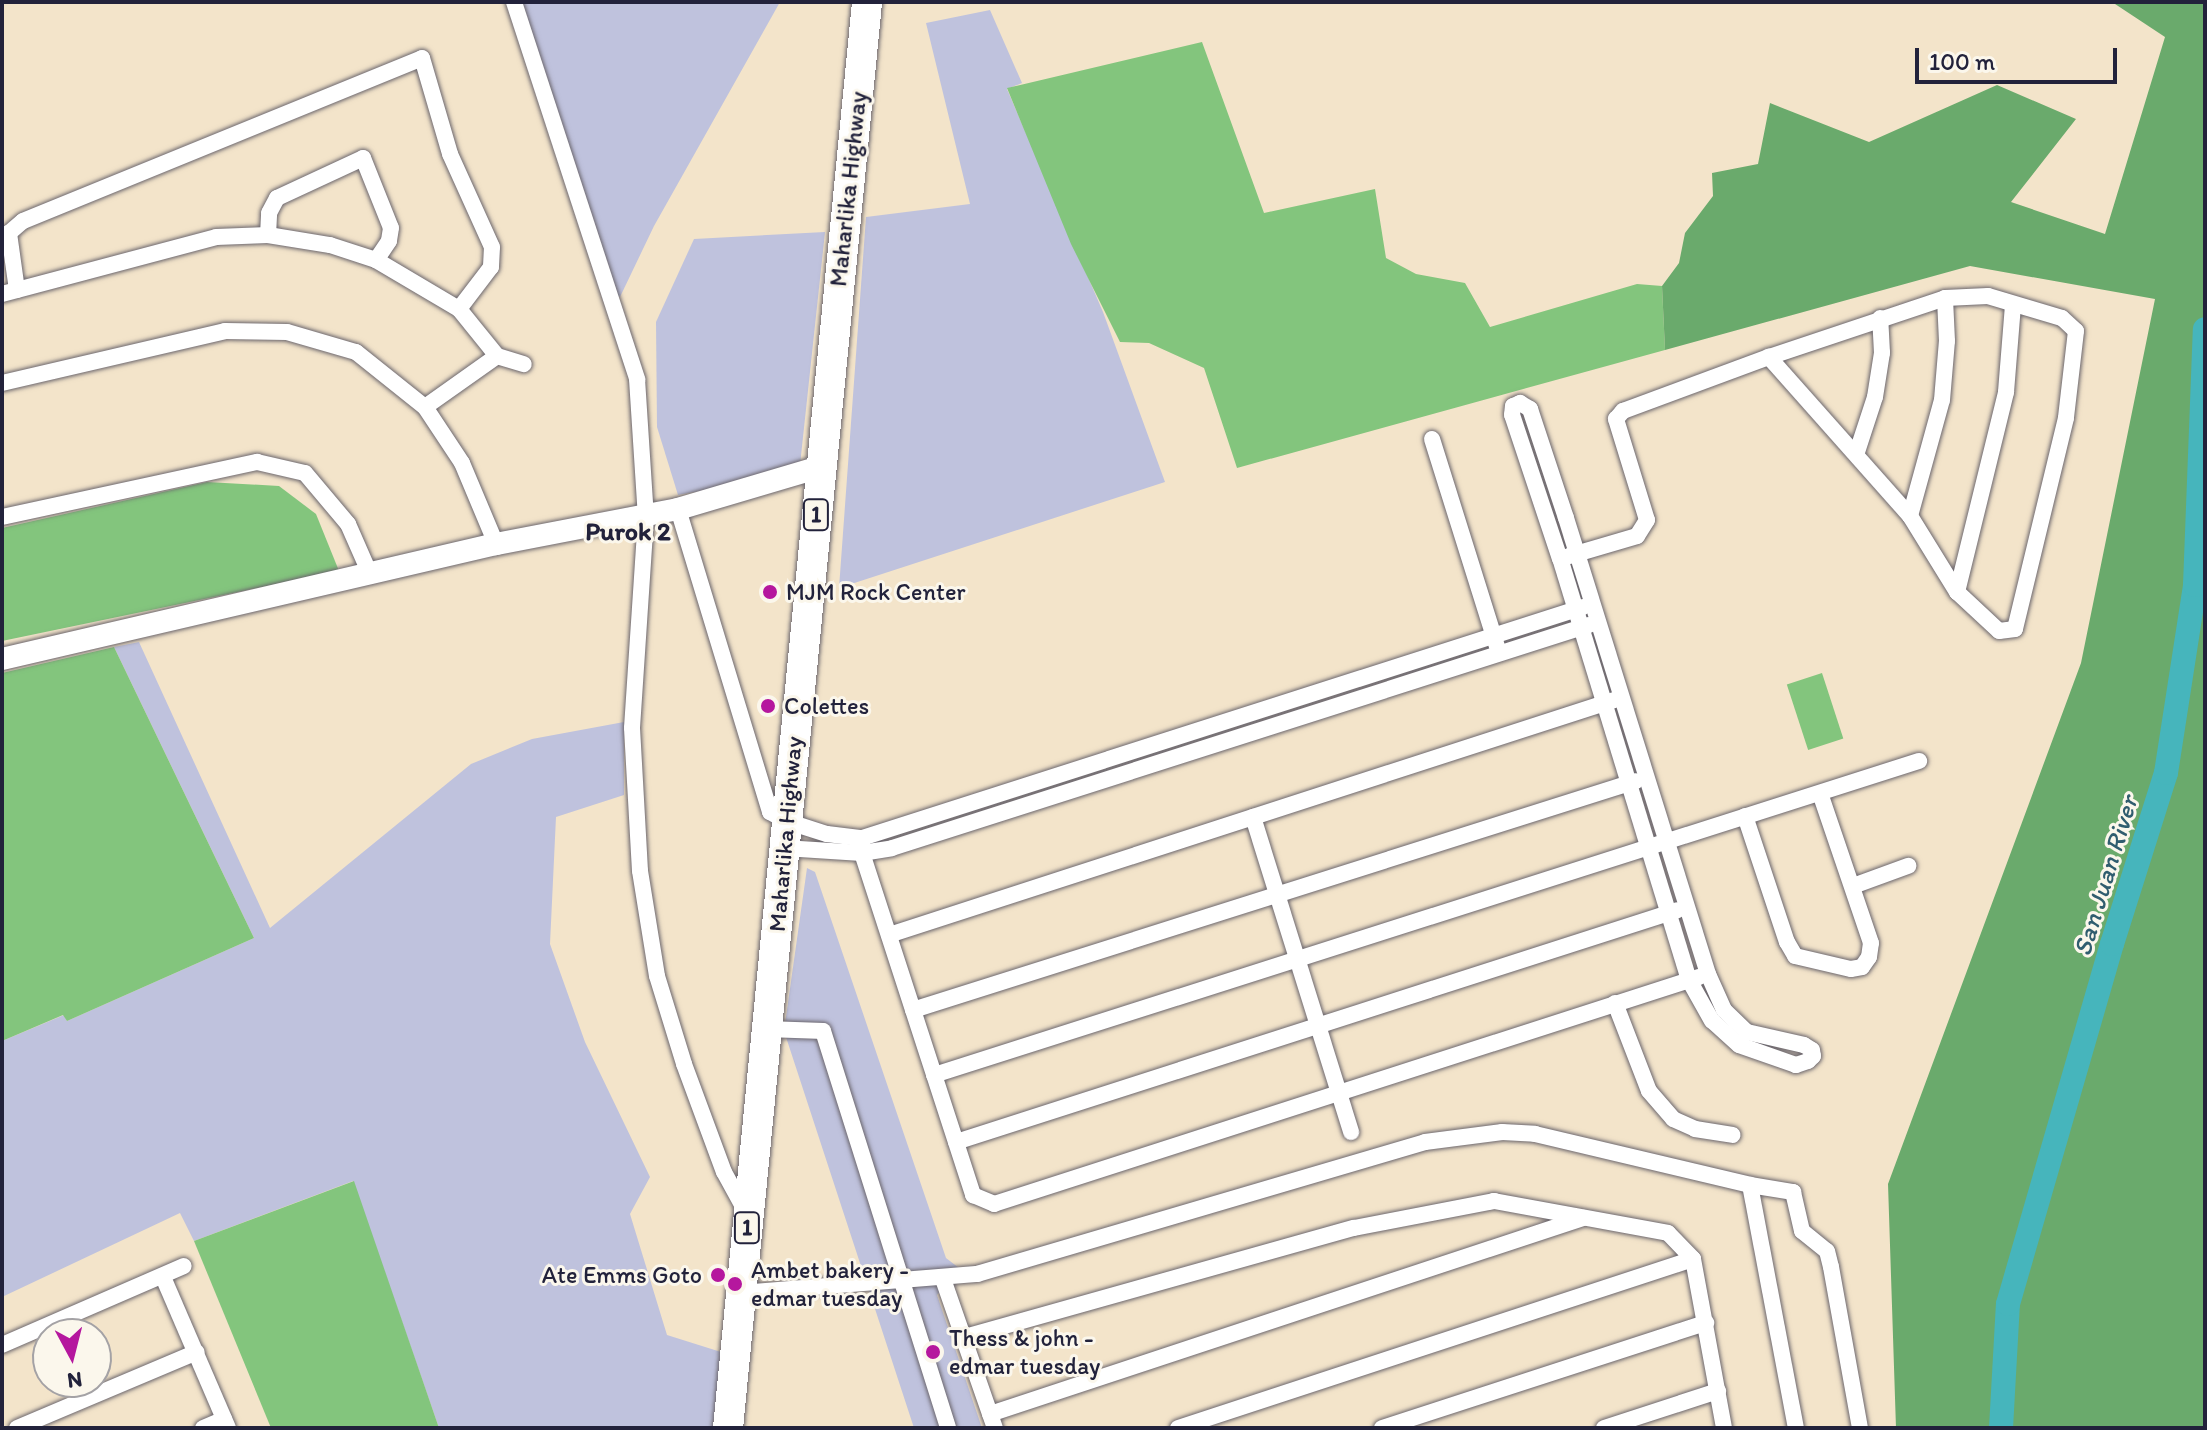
<!DOCTYPE html>
<style>
body{margin:0}
#map{position:relative;width:2207px;height:1430px;overflow:hidden;background:#f3e4ca;font-family:Itim,sans-serif}
div>[style]{position:absolute}
.industrial>*{inset:0;background:#bfc2dd}
.green>*{inset:0;background:#83c57d;transform-origin:0 0}
.forest>*{inset:0;background:#6aaa6c}
.river>*{height:24px;margin:-12px;padding:0 12px;transform-origin:12px;border-radius:12px;background:#46b5bc}
.roads{filter:drop-shadow(0 0 2px #6b666d) drop-shadow(0 0 2px #6b666d)}
.street>*{height:16px;margin:-8px;padding:0 8px;transform-origin:8px;border-radius:8px;background:#fff}
.secondary>*{height:22px;margin:-11px;padding:0 11px;transform-origin:11px;border-radius:11px;background:#fff}
.highway>*{height:30px;margin:-15px;padding:0 15px;transform-origin:15px;border-radius:15px;background:#fff}
.dots>*{width:22px;height:22px;translate:-50% -50%;box-sizing:border-box;border:4px solid #fbf7ec;border-radius:50%}
span{translate:-50% -50%;white-space:nowrap;text-align:center;line-height:1.15;-webkit-text-stroke:6px #fbf7ec;paint-order:stroke}
.shield-label span{padding:2px 6px;background:#fbf7ec;border:2px solid;border-radius:6px;-webkit-text-stroke-width:0}
.shield-label{font-size:22px;color:#22223b;font-weight:700}
.street-label{font-size:24px;color:#22223b}
.poi-label{font-size:24px;color:#22223b}
.left{translate:0 -50%;text-align:left}
.right{translate:-100% -50%;text-align:right}
.neighbourhood-label{font-size:26px;color:#22223b;font-weight:700}
.water-label{font-size:26px;color:#305d6f;font-style:italic}
.frame{position:absolute;inset:0;border:4px solid #22223b;pointer-events:none}
.north{position:absolute;left:32px;top:1318px;width:80px;height:80px;box-sizing:border-box;background:#fbf7ec;border:2px solid #a4a2a5;border-radius:50%;rotate:173deg;font-size:22px;font-weight:700;line-height:32px;text-align:center;color:#22223b}
.north::after{content:'';display:block;margin:auto;width:28px;height:36px;background:#b5179e;clip-path:polygon(50% 0,100% 100%,50% 72%,0 100%)}
.scale{position:absolute;left:1915px;top:48px;width:202px;height:36px;box-sizing:border-box;border:4px solid #22223b;border-top:0;padding-left:10px;font-size:24px;line-height:28px;white-space:nowrap;color:#22223b;-webkit-text-stroke:6px #fbf7ec;paint-order:stroke}
</style>
<div id="map">
<div class="industrial">
<div style="clip-path:polygon(515px 2px,780px 2px,654px 226px,620px 297px,612px 293px)"></div>
<div style="clip-path:polygon(990px 10px,1022px 83px,1007px 89px,1103px 312px,1165px 482px,839px 588px,866px 217px,970px 204px,926px 23px)"></div>
<div style="clip-path:polygon(825px 232px,800px 465px,783px 476px,678px 495px,657px 427px,656px 322px,694px 239px)"></div>
<div style="clip-path:polygon(139px 642px,270px 928px,471px 764px,532px 739px,624px 722px,624px 795px,556px 817px,550px 944px,585px 1042px,650px 1177px,630px 1214px,667px 1335px,721px 1352px,713px 1428px,439px 1428px,353px 1181px,194px 1241px,180px 1213px,2px 1297px,2px 1041px,64px 1015px,67px 1021px,254px 938px,114px 647px)"></div>
<div style="clip-path:polygon(807px 868px,815px 872px,946px 1258px,959px 1268px,937px 1295px,982px 1428px,914px 1428px,784px 1031px)"></div>
</div>
<div class="green">
<div style="clip-path:polygon(1202px 42px,1264px 213px,1375px 189px,1386px 258px,1416px 274px,1465px 283px,1490px 327px,1637px 284px,1662px 286px,1665px 350px,1237px 468px,1204px 368px,1149px 343px,1120px 342px,1071px 244px,1007px 88px)"></div>
<div style="clip-path:polygon(207px 482px,279px 486px,316px 514px,339px 571px,2px 641px,2px 528px)"></div>
<div style="clip-path:polygon(114px 647px,254px 938px,67px 1021px,63px 1015px,2px 1041px,2px 673px)"></div>
<div style="left:1822px;top:673px;width:69px;height:37px;rotate:72deg"></div>
<div style="clip-path:polygon(354px 1181px,439px 1428px,271px 1428px,194px 1241px)"></div>
</div>
<div class="forest">
<div style="clip-path:polygon(2112px 2px,2205px 2px,2205px 1428px,1896px 1428px,1888px 1184px,2081px 663px,2155px 299px,1970px 266px,1665px 350px,1662px 286px,1679px 263px,1685px 233px,1713px 196px,1712px 173px,1758px 164px,1770px 103px,1869px 142px,1997px 85px,2076px 119px,2011px 202px,2105px 234px,2165px 37px)"></div>
</div>
<div class="river">
<div style="left:2001px;top:1428px;width:124px;rotate:-86.8deg"></div>
<div style="left:2008px;top:1304px;width:375px;rotate:-73.9deg"></div>
<div style="left:2112px;top:944px;width:179px;rotate:-72.5deg"></div>
<div style="left:2166px;top:773px;width:190px;rotate:-81.2deg"></div>
<div style="left:2195px;top:585px;width:256px;rotate:-87.8deg"></div>
</div>
<div class="roads">
<div class="street">
<div style="left:514px;top:2px;width:397px;rotate:71.9deg"></div>
<div style="left:637px;top:379px;width:138px;rotate:86.3deg"></div>
<div style="left:646px;top:517px;width:211px;rotate:93.8deg"></div>
<div style="left:632px;top:728px;width:143px;rotate:86.8deg"></div>
<div style="left:640px;top:871px;width:106px;rotate:80.8deg"></div>
<div style="left:657px;top:976px;width:92px;rotate:72.9deg"></div>
<div style="left:684px;top:1064px;width:115px;rotate:69.7deg"></div>
<div style="left:724px;top:1172px;width:46px;rotate:61.2deg"></div>
<div style="left:268px;top:235px;width:22px;rotate:-87deg"></div>
<div style="left:269px;top:213px;width:17px;rotate:-62deg"></div>
<div style="left:277px;top:198px;width:95px;rotate:-24.9deg"></div>
<div style="left:363px;top:158px;width:75px;rotate:68.2deg"></div>
<div style="left:391px;top:228px;width:13px;rotate:99deg"></div>
<div style="left:389px;top:241px;width:23px;rotate:124deg"></div>
<div style="left:17px;top:290px;width:58px;rotate:-98deg"></div>
<div style="left:9px;top:233px;width:18px;rotate:-41deg"></div>
<div style="left:23px;top:221px;width:431px;rotate:-22.2deg"></div>
<div style="left:422px;top:58px;width:100px;rotate:73.7deg"></div>
<div style="left:450px;top:154px;width:102px;rotate:65.7deg"></div>
<div style="left:492px;top:247px;width:20px;rotate:93deg"></div>
<div style="left:491px;top:267px;width:53px;rotate:127.3deg"></div>
<div style="left:2px;top:294px;width:221px;rotate:-14.9deg"></div>
<div style="left:216px;top:237px;width:52px;rotate:-2.2deg"></div>
<div style="left:268px;top:235px;width:63px;rotate:9.2deg"></div>
<div style="left:330px;top:245px;width:48px;rotate:18.1deg"></div>
<div style="left:376px;top:260px;width:96px;rotate:30.6deg"></div>
<div style="left:459px;top:309px;width:60px;rotate:51deg"></div>
<div style="left:2px;top:383px;width:229px;rotate:-13.1deg"></div>
<div style="left:225px;top:331px;width:62px;rotate:0.9deg"></div>
<div style="left:287px;top:332px;width:72px;rotate:16.2deg"></div>
<div style="left:356px;top:352px;width:88px;rotate:38.6deg"></div>
<div style="left:425px;top:407px;width:67px;rotate:56.5deg"></div>
<div style="left:462px;top:463px;width:88px;rotate:67.2deg"></div>
<div style="left:1520px;top:403px;width:12px;rotate:31deg"></div>
<div style="left:1530px;top:409px;width:115px;rotate:71.7deg"></div>
<div style="left:1566px;top:518px;width:478px;rotate:72.7deg"></div>
<div style="left:1708px;top:974px;width:39px;rotate:66deg"></div>
<div style="left:1724px;top:1010px;width:32px;rotate:44deg"></div>
<div style="left:1747px;top:1032px;width:58px;rotate:12.8deg"></div>
<div style="left:1804px;top:1045px;width:9px;rotate:32deg"></div>
<div style="left:1812px;top:1050px;width:6px;rotate:81deg"></div>
<div style="left:1813px;top:1056px;width:7px;rotate:135deg"></div>
<div style="left:1808px;top:1061px;width:13px;rotate:162deg"></div>
<div style="left:1796px;top:1065px;width:60px;rotate:-160.7deg"></div>
<div style="left:1739px;top:1045px;width:36px;rotate:-138deg"></div>
<div style="left:1712px;top:1021px;width:47px;rotate:-119.3deg"></div>
<div style="left:1689px;top:980px;width:440px;rotate:-107deg"></div>
<div style="left:1560px;top:559px;width:152px;rotate:-108.4deg"></div>
<div style="left:1512px;top:415px;width:9px;rotate:-84deg"></div>
<div style="left:1513px;top:406px;width:8px;rotate:-23deg"></div>
<div style="left:425px;top:407px;width:88px;rotate:-35.3deg"></div>
<div style="left:497px;top:356px;width:28px;rotate:17deg"></div>
<div style="left:1432px;top:439px;width:218px;rotate:72.6deg"></div>
<div style="left:1857px;top:452px;width:58px;rotate:-71.9deg"></div>
<div style="left:1875px;top:397px;width:45px;rotate:-81deg"></div>
<div style="left:1882px;top:353px;width:35px;rotate:-93deg"></div>
<div style="left:678px;top:509px;width:317px;rotate:73.1deg"></div>
<div style="left:770px;top:812px;width:18px;rotate:29deg"></div>
<div style="left:786px;top:821px;width:43px;rotate:17.6deg"></div>
<div style="left:827px;top:834px;width:35px;rotate:7deg"></div>
<div style="left:862px;top:838px;width:757px;rotate:-17.76deg"></div>
<div style="left:1910px;top:516px;width:120px;rotate:-74.6deg"></div>
<div style="left:1942px;top:400px;width:59px;rotate:-85.2deg"></div>
<div style="left:1947px;top:341px;width:43px;rotate:-92.7deg"></div>
<div style="left:2px;top:517px;width:261px;rotate:-12.2deg"></div>
<div style="left:257px;top:462px;width:49px;rotate:12.9deg"></div>
<div style="left:305px;top:473px;width:67px;rotate:49.9deg"></div>
<div style="left:348px;top:524px;width:55px;rotate:66.3deg"></div>
<div style="left:1569px;top:556px;width:71px;rotate:-16.4deg"></div>
<div style="left:1637px;top:536px;width:19px;rotate:-58deg"></div>
<div style="left:1647px;top:520px;width:106px;rotate:-107.1deg"></div>
<div style="left:1616px;top:419px;width:11px;rotate:-49deg"></div>
<div style="left:1623px;top:411px;width:156px;rotate:-20.3deg"></div>
<div style="left:1769px;top:357px;width:186px;rotate:-18.5deg"></div>
<div style="left:1945px;top:298px;width:43px;rotate:-2.7deg"></div>
<div style="left:1988px;top:296px;width:77px;rotate:16.6deg"></div>
<div style="left:2062px;top:318px;width:19px;rotate:43deg"></div>
<div style="left:2076px;top:331px;width:88px;rotate:96.6deg"></div>
<div style="left:2066px;top:418px;width:217px;rotate:103.6deg"></div>
<div style="left:2015px;top:629px;width:16px;rotate:173deg"></div>
<div style="left:1999px;top:631px;width:57px;rotate:-137.1deg"></div>
<div style="left:1957px;top:592px;width:89px;rotate:-121.7deg"></div>
<div style="left:1910px;top:516px;width:213px;rotate:-131.6deg"></div>
<div style="left:1957px;top:592px;width:206px;rotate:-76.2deg"></div>
<div style="left:2006px;top:392px;width:87px;rotate:-85.4deg"></div>
<div style="left:1745px;top:816px;width:133px;rotate:71.6deg"></div>
<div style="left:1787px;top:942px;width:16px;rotate:60deg"></div>
<div style="left:1795px;top:956px;width:57px;rotate:13.1deg"></div>
<div style="left:1851px;top:969px;width:11px;rotate:-10deg"></div>
<div style="left:1862px;top:967px;width:12px;rotate:-55deg"></div>
<div style="left:1869px;top:957px;width:14px;rotate:-82deg"></div>
<div style="left:1871px;top:943px;width:158px;rotate:-108.8deg"></div>
<div style="left:1253px;top:817px;width:330px;rotate:72.7deg"></div>
<div style="left:862px;top:838px;width:15px;rotate:90deg"></div>
<div style="left:862px;top:853px;width:360px;rotate:72deg"></div>
<div style="left:973px;top:1195px;width:23px;rotate:23deg"></div>
<div style="left:994px;top:1204px;width:741px;rotate:-17.85deg"></div>
<div style="left:784px;top:848px;width:78px;rotate:3.7deg"></div>
<div style="left:862px;top:853px;width:30px;rotate:-9deg"></div>
<div style="left:892px;top:848px;width:732px;rotate:-17.74deg"></div>
<div style="left:1853px;top:886px;width:59px;rotate:-20deg"></div>
<div style="left:889px;top:935px;width:762px;rotate:-17.96deg"></div>
<div style="left:1615px;top:1003px;width:94px;rotate:68.9deg"></div>
<div style="left:1649px;top:1091px;width:37px;rotate:49deg"></div>
<div style="left:1673px;top:1119px;width:24px;rotate:24deg"></div>
<div style="left:1695px;top:1129px;width:38px;rotate:9deg"></div>
<div style="left:913px;top:1010px;width:758px;rotate:-17.57deg"></div>
<div style="left:767px;top:1029px;width:56px;rotate:2deg"></div>
<div style="left:823px;top:1031px;width:416px;rotate:72.5deg"></div>
<div style="left:934px;top:1075px;width:1034px;rotate:-17.68deg"></div>
<div style="left:956px;top:1142px;width:758px;rotate:-17.81deg"></div>
<div style="left:1750px;top:1185px;width:247px;rotate:79.3deg"></div>
<div style="left:163px;top:1277px;width:164px;rotate:66.7deg"></div>
<div style="left:943px;top:1279px;width:158px;rotate:70.8deg"></div>
<div style="left:740px;top:1293px;width:238px;rotate:-4.6deg"></div>
<div style="left:977px;top:1274px;width:467px;rotate:-16.4deg"></div>
<div style="left:1425px;top:1142px;width:78px;rotate:-7.4deg"></div>
<div style="left:1502px;top:1132px;width:33px;rotate:3deg"></div>
<div style="left:1535px;top:1134px;width:221px;rotate:13.3deg"></div>
<div style="left:1750px;top:1185px;width:44px;rotate:9.2deg"></div>
<div style="left:1793px;top:1192px;width:40px;rotate:77deg"></div>
<div style="left:1802px;top:1231px;width:32px;rotate:39deg"></div>
<div style="left:1827px;top:1251px;width:16px;rotate:76deg"></div>
<div style="left:1831px;top:1267px;width:164px;rotate:79.8deg"></div>
<div style="left:965px;top:1337px;width:404px;rotate:-15.7deg"></div>
<div style="left:1354px;top:1228px;width:143px;rotate:-10.9deg"></div>
<div style="left:1494px;top:1201px;width:177px;rotate:10.4deg"></div>
<div style="left:1668px;top:1233px;width:36px;rotate:46deg"></div>
<div style="left:1693px;top:1259px;width:172px;rotate:79.6deg"></div>
<div style="left:2px;top:1345px;width:198px;rotate:-23.5deg"></div>
<div style="left:990px;top:1414px;width:625px;rotate:-18.29deg"></div>
<div style="left:17px;top:1428px;width:195px;rotate:-22.9deg"></div>
<div style="left:203px;top:1428px;width:23px;rotate:-23deg"></div>
<div style="left:1178px;top:1428px;width:542px;rotate:-18.17deg"></div>
<div style="left:1382px;top:1428px;width:341px;rotate:-18deg"></div>
<div style="left:1604px;top:1428px;width:120px;rotate:-18deg"></div>
</div>
<div class="secondary">
<div style="left:2px;top:659px;width:507px;rotate:-13.1deg"></div>
<div style="left:496px;top:544px;width:185px;rotate:-10.9deg"></div>
<div style="left:678px;top:509px;width:148px;rotate:-16.5deg"></div>
</div>
<div class="highway">
<div style="left:728px;top:1428px;width:1433px;rotate:-84.43deg"></div>
</div>
</div>
<div class="dots">
<div style="left:770px;top:592px;background:#b5179e"></div>
<div style="left:768px;top:706px;background:#b5179e"></div>
<div style="left:718px;top:1275px;background:#b5179e"></div>
<div style="left:735px;top:1284px;background:#b5179e"></div>
<div style="left:933px;top:1352px;background:#b5179e"></div>
</div>
<div class="shield-label">
<span style="left:816px;top:515px">1</span>
<span style="left:747px;top:1228px">1</span>
</div>
<div class="street-label">
<span style="left:848px;top:189px;rotate:-84deg">Maharlika Highway</span>
<span style="left:785px;top:834px;rotate:-85deg">Maharlika Highway</span>
</div>
<div class="poi-label">
<span class="left" style="left:786px;top:592px">MJM Rock Center</span>
<span class="left" style="left:784px;top:706px">Colettes</span>
<span class="left" style="left:751px;top:1284px">Ambet bakery -<br>edmar tuesday</span>
<span class="right" style="left:702px;top:1275px">Ate Emms Goto</span>
<span class="left" style="left:949px;top:1352px">Thess &amp; john -<br>edmar tuesday</span>
</div>
<div class="neighbourhood-label">
<span style="left:628px;top:532px">Purok 2</span>
</div>
<div class="water-label">
<span style="left:2106px;top:876px;rotate:-73deg">San Juan River</span>
</div>
<div class="frame"></div>
<div class="north">N</div>
<div class="scale">100 m</div>
</div>
